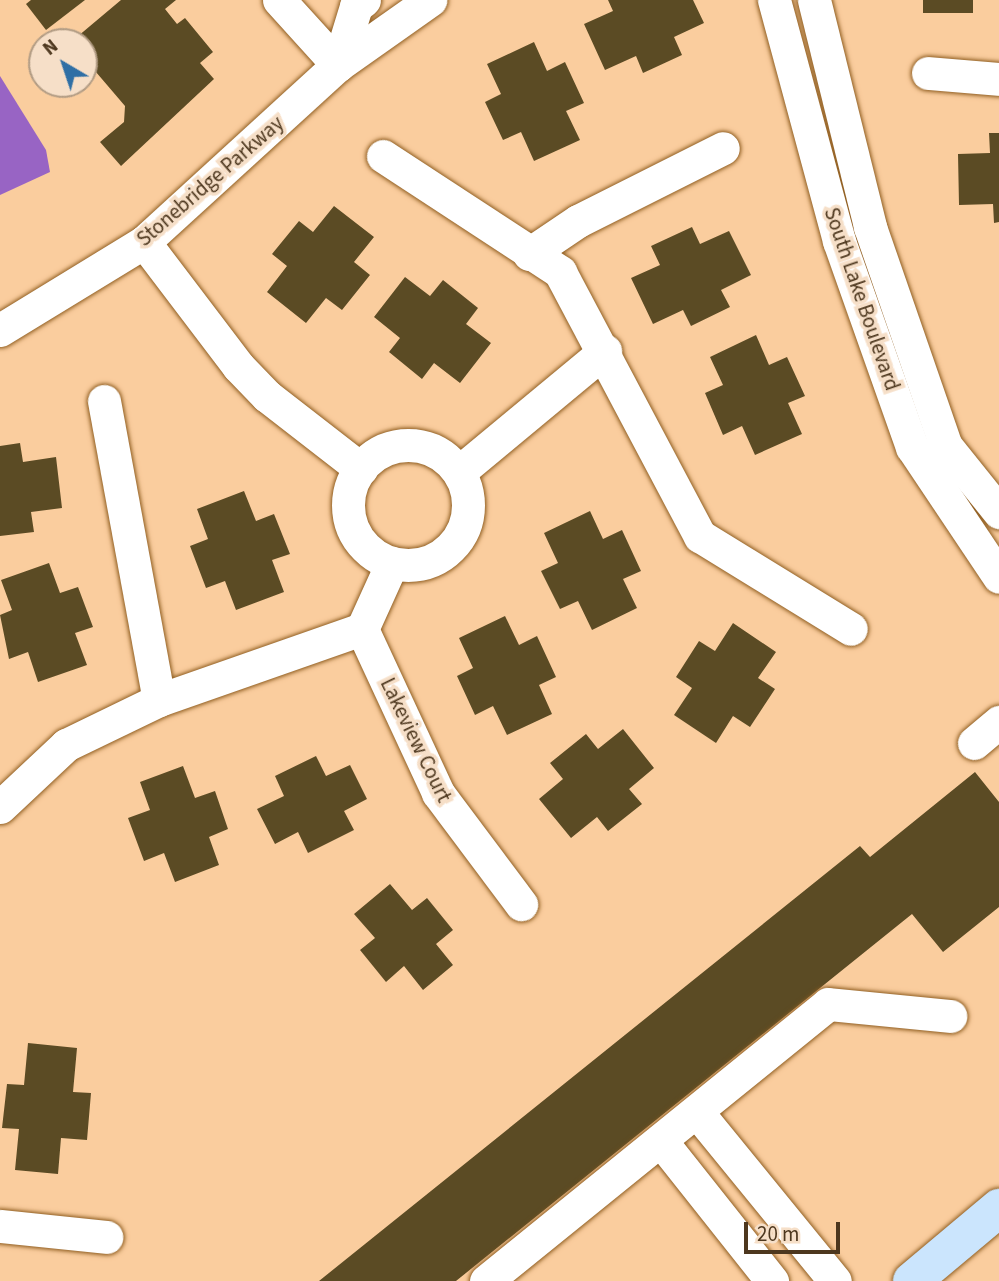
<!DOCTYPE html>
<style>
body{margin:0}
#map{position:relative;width:999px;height:1281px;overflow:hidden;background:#facd9e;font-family:"Source Sans 3",sans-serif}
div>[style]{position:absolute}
.water>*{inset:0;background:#9864c4}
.building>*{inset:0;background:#5b4b24;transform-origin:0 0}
.roads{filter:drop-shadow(0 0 2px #915f22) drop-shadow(0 0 2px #915f22)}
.minor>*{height:33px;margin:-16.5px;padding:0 16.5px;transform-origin:16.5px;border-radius:16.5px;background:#fff}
.minor>.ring{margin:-16.5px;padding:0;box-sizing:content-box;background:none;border:33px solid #fff;border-radius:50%}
.major>*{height:38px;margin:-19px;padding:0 19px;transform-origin:19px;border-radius:19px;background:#cbe5fd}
span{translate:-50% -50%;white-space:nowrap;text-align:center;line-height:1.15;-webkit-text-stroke:7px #f6dfc8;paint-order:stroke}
.street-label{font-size:21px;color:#4d371e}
.north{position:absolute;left:28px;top:28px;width:70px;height:70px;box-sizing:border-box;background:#f6dfc8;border:2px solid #b29c84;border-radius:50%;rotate:321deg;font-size:19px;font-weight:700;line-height:28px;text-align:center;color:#4d371e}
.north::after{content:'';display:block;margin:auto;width:24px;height:32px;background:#2f6fa5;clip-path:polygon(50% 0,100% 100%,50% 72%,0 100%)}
.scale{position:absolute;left:744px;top:1222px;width:96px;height:32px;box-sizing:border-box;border:4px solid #4d371e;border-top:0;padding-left:9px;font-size:21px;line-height:24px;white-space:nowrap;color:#4d371e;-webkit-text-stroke:5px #f6dfc8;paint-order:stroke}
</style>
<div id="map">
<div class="water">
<div style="clip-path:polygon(0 76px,46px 150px,50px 172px,0 195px)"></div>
</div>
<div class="building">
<div style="clip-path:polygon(31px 0,85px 0,46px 30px,26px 4px)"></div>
<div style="clip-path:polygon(121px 0,176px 0,165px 9px,177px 24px,185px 18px,213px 52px,200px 63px,214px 79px,121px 166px,100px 142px,124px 122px,125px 106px,84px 58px,84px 42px,71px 42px)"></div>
<div style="clip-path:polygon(608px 0,693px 0,704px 23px,674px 37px,682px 55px,643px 73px,636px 56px,605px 70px,584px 24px,613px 11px)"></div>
<div style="left:923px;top:0;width:50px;height:13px"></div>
<div style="clip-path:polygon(534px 42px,547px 71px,565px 62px,584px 103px,566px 111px,580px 140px,534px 161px,521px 132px,503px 140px,485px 102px,501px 94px,487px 64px)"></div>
<div style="clip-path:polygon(989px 133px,999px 133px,999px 222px,994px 223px,993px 204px,959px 205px,958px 154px,990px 153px)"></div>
<div style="clip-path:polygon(334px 206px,374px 237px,354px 262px,370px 275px,342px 310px,326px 298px,306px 323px,267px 292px,287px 266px,272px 254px,299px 221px,313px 232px)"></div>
<div style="clip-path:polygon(692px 227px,700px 244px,729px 231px,751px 275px,721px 290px,730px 307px,691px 326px,683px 310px,653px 324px,631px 278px,660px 265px,651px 246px)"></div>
<div style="clip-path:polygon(405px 277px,430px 296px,443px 280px,478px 308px,466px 324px,491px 343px,460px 383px,434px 363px,422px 379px,389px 352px,400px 338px,374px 317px)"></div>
<div style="clip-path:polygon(756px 335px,769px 365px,787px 357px,805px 396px,788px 403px,802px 434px,755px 455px,742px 426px,723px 435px,705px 393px,723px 385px,710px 357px)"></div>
<div style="clip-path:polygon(20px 443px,23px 462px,56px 457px,62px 508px,31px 512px,34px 532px,0 536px,0 446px)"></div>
<div style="clip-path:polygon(244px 491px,256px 521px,274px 514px,290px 554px,272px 560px,284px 592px,236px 610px,225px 581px,206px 588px,190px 546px,208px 539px,197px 509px)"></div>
<div style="clip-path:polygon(590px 511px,603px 539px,622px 530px,641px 571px,623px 579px,637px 608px,592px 630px,578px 601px,560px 609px,541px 571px,558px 563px,544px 533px)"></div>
<div style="clip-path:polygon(49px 563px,60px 593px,78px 587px,93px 627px,75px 633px,87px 665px,38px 682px,28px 652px,9px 659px,0 615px,12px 610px,1px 580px)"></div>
<div style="clip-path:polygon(505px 616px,519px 645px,537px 636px,556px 677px,539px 685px,552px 714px,507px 735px,493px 706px,475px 715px,457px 676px,473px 668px,459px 638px)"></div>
<div style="clip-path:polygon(733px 623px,776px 652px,758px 678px,775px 689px,750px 727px,733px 716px,716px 743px,674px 715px,692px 688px,676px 677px,699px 641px,715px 651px)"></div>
<div style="clip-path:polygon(623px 729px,654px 768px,629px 789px,642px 804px,608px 831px,597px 817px,571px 838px,539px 799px,563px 779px,550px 763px,586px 734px,598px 749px)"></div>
<div style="clip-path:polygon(316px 756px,326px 776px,350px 765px,367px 799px,344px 811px,354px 830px,308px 853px,298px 832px,275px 844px,257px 809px,284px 796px,275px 776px)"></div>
<div style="clip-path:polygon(183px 766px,195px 798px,215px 791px,228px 829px,209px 837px,219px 865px,175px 882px,164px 853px,144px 861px,128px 818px,150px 810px,140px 782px)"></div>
<div style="clip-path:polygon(975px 772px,999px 802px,999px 907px,943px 952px,912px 914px,456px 1281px,319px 1281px,860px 846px,870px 857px)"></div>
<div style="clip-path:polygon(390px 884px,412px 910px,427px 898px,453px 930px,436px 944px,453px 965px,423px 990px,404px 966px,386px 982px,360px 950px,375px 938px,354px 914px)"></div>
<div style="clip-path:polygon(28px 1043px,77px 1048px,73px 1092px,91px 1093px,87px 1140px,61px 1138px,58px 1174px,15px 1170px,19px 1129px,2px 1128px,7px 1084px,24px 1085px)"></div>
</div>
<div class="roads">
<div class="minor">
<div style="left:279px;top:0;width:88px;rotate:47.8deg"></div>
<div style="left:774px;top:0;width:250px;rotate:74.9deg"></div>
<div style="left:839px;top:241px;width:219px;rotate:70.5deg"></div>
<div style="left:912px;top:447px;width:156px;rotate:56.2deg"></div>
<div style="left:814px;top:0;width:234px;rotate:76.1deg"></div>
<div style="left:870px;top:227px;width:232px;rotate:70.9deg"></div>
<div style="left:946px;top:446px;width:85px;rotate:51.2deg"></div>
<div style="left:338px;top:65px;width:62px;rotate:-73deg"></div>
<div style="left:356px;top:6px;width:10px;rotate:-37deg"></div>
<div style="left:928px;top:73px;width:71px;rotate:4.8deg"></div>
<div style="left:383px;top:156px;width:212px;rotate:33.2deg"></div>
<div style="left:560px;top:272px;width:299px;rotate:62.1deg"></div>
<div style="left:700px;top:536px;width:177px;rotate:31.6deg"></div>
<div style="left:144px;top:242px;width:156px;rotate:52.8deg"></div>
<div style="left:238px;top:366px;width:42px;rotate:46deg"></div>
<div style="left:267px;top:396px;width:119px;rotate:37.8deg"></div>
<div style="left:529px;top:254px;width:59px;rotate:-34deg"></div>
<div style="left:578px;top:221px;width:162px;rotate:-26.7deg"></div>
<div style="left:0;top:330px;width:169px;rotate:-31.4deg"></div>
<div style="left:144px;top:242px;width:263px;rotate:-42.4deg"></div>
<div style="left:338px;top:65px;width:113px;rotate:-35.2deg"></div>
<div style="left:104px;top:401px;width:304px;rotate:79.6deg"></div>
<div class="ring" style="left:348px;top:445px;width:87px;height:87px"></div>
<div style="left:459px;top:472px;width:190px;rotate:-39.7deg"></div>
<div style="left:392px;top:563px;width:72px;rotate:114.4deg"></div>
<div style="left:362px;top:629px;width:181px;rotate:65.1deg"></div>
<div style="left:438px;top:793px;width:139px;rotate:53.2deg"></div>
<div style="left:974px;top:743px;width:33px;rotate:-40deg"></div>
<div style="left:0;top:807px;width:91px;rotate:-43.2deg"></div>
<div style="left:66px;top:745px;width:103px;rotate:-25.8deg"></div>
<div style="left:159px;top:700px;width:215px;rotate:-19.3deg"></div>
<div style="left:697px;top:1112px;width:218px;rotate:50.8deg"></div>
<div style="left:661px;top:1141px;width:179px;rotate:51.6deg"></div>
<div style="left:0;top:1226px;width:107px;rotate:5.9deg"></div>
<div style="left:486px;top:1281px;width:440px;rotate:-39deg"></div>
<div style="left:828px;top:1004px;width:123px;rotate:5.6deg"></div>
</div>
<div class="major">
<div style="left:912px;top:1281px;width:114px;rotate:-40deg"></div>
</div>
</div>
<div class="street-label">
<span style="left:210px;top:181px;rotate:-41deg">Stonebridge Parkway</span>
<span style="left:862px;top:299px;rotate:71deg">South Lake Boulevard</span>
<span style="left:416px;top:740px;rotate:64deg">Lakeview Court</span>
</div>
<div class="north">N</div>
<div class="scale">20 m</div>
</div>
